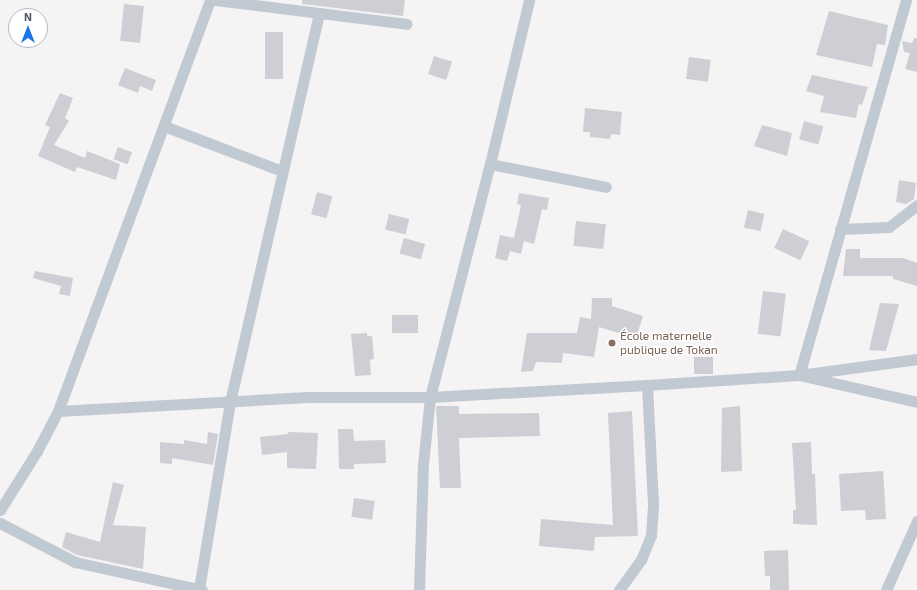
<!DOCTYPE html>
<meta charset="utf-8">
<style>
body{margin:0}
#map{position:relative;width:917px;height:590px;overflow:hidden;background:#f5f3f3;font-family:"Exo 2",sans-serif}
div>[style]{position:absolute}
.building>*{inset:0;background:#cdcfd5;transform-origin:0 0}
.street>*{height:11px;margin:-5.5px;padding:0 5.5px;transform-origin:5.5px;border-radius:5.5px;background:#c1cad2}
.dots>*{width:11px;height:11px;translate:-50% -50%;box-sizing:border-box;border:2px solid #fff;border-radius:50%}
span{translate:-50% -50%;white-space:nowrap;text-align:center;line-height:1.15;-webkit-text-stroke:3px #fff;paint-order:stroke}
.education-label{font-size:12px;color:#785e54}
.left{translate:0 -50%;text-align:left}
.north{position:absolute;left:8px;top:8px;width:40px;height:40px;box-sizing:border-box;background:#fff;border:1px solid #b7bbc0;border-radius:50%;rotate:0deg;font-size:11px;font-weight:700;line-height:16px;text-align:center;color:#4a5661}
.north::after{content:'';display:block;margin:auto;width:14px;height:18px;background:#1a73e8;clip-path:polygon(50% 0,100% 100%,50% 72%,0 100%)}
</style>
<div id="map">
<div class="building">
<div style="clip-path:polygon(302px 0,405px 0,403px 16px,302px 4px)"></div>
<div style="left:124px;top:4px;width:20px;height:37px;rotate:6deg"></div>
<div style="clip-path:polygon(829px 11px,888px 25px,885px 45px,877px 44px,872px 67px,816px 55px)"></div>
<div style="left:265px;top:32px;width:18px;height:47px"></div>
<div style="clip-path:polygon(914px 38px,917px 38px,917px 72px,905px 69px,910px 53px,904px 52px,902px 41px,912px 43px)"></div>
<div style="left:434px;top:56px;width:19px;height:19px;rotate:18deg"></div>
<div style="left:689px;top:57px;width:22px;height:22px;rotate:8deg"></div>
<div style="clip-path:polygon(125px 68px,156px 80px,152px 91px,140px 86px,138px 93px,118px 85px)"></div>
<div style="clip-path:polygon(812px 75px,868px 87px,862px 105px,859px 104px,856px 118px,820px 112px,824px 96px,806px 91px)"></div>
<div style="clip-path:polygon(60px 93px,73px 98px,65px 118px,69px 121px,54px 145px,85px 158px,87px 151px,120px 164px,116px 180px,77px 167px,75px 172px,38px 156px,50px 127px,45px 125px)"></div>
<div style="clip-path:polygon(585px 108px,622px 112px,620px 135px,611px 134px,610px 139px,590px 137px,590px 132px,583px 132px)"></div>
<div style="left:804px;top:121px;width:20px;height:19px;rotate:15deg"></div>
<div style="clip-path:polygon(762px 125px,792px 133px,787px 156px,754px 146px)"></div>
<div style="left:118px;top:147px;width:15px;height:13px;rotate:20deg"></div>
<div style="clip-path:polygon(899px 180px,916px 183px,914px 199px,906px 204px,896px 202px)"></div>
<div style="left:317px;top:192px;width:16px;height:23px;rotate:15deg"></div>
<div style="clip-path:polygon(519px 193px,549px 198px,547px 210px,542px 209px,534px 244px,524px 241px,521px 254px,510px 251px,507px 261px,495px 258px,500px 235px,514px 238px,521px 205px,517px 204px)"></div>
<div style="left:748px;top:210px;width:17px;height:18px;rotate:13deg"></div>
<div style="left:389px;top:214px;width:21px;height:16px;rotate:14deg"></div>
<div style="left:576px;top:221px;width:30px;height:25px;rotate:6deg"></div>
<div style="left:783px;top:229px;width:29px;height:21px;rotate:25deg"></div>
<div style="left:404px;top:238px;width:22px;height:16px;rotate:16deg"></div>
<div style="clip-path:polygon(846px 249px,860px 249px,860px 258px,903px 258px,917px 263px,917px 286px,893px 279px,893px 276px,843px 276px)"></div>
<div style="clip-path:polygon(35px 271px,73px 278px,70px 296px,59px 294px,61px 286px,33px 278px)"></div>
<div style="left:763px;top:291px;width:23px;height:43px;rotate:7deg"></div>
<div style="clip-path:polygon(592px 298px,612px 298px,612px 306px,643px 316px,636px 338px,599px 327px,594px 357px,563px 353px,562px 363px,536px 362px,533px 371px,521px 372px,527px 333px,577px 333px,580px 317px,591px 319px)"></div>
<div style="clip-path:polygon(880px 303px,899px 304px,886px 351px,869px 350px)"></div>
<div style="left:392px;top:315px;width:26px;height:18px"></div>
<div style="clip-path:polygon(367px 333px,367px 336px,372px 336px,374px 359px,370px 360px,371px 375px,355px 376px,351px 334px)"></div>
<div style="left:694px;top:357px;width:19px;height:17px"></div>
<div style="clip-path:polygon(436px 406px,459px 406px,459px 414px,539px 413px,540px 436px,459px 438px,461px 488px,440px 488px)"></div>
<div style="clip-path:polygon(740px 406px,742px 471px,721px 472px,722px 408px)"></div>
<div style="clip-path:polygon(632px 411px,638px 536px,595px 537px,594px 551px,539px 546px,541px 519px,613px 525px,608px 413px)"></div>
<div style="clip-path:polygon(338px 429px,353px 429px,354px 441px,385px 440px,386px 463px,354px 464px,354px 469px,339px 469px)"></div>
<div style="clip-path:polygon(208px 432px,218px 434px,213px 465px,172px 458px,172px 464px,160px 463px,160px 442px,184px 444px,184px 440px,207px 444px)"></div>
<div style="clip-path:polygon(288px 432px,318px 433px,316px 469px,287px 468px,287px 452px,262px 455px,260px 437px,288px 434px)"></div>
<div style="clip-path:polygon(811px 442px,812px 474px,815px 474px,817px 525px,793px 524px,793px 510px,796px 510px,792px 443px)"></div>
<div style="clip-path:polygon(883px 471px,886px 519px,866px 520px,865px 510px,841px 511px,839px 474px)"></div>
<div style="clip-path:polygon(113px 482px,124px 485px,113px 525px,146px 527px,143px 569px,77px 555px,62px 547px,66px 532px,100px 542px)"></div>
<div style="left:354px;top:498px;width:21px;height:19px;rotate:8deg"></div>
<div style="clip-path:polygon(788px 550px,789px 590px,770px 590px,770px 576px,765px 576px,764px 551px)"></div>
</div>
<div class="street">
<div style="left:215px;top:0;width:193px;rotate:7.1deg"></div>
<div style="left:906px;top:0;width:390px;rotate:105.9deg"></div>
<div style="left:799px;top:375px;width:121px;rotate:12.9deg"></div>
<div style="left:164px;top:126px;width:126px;rotate:20.9deg"></div>
<div style="left:490px;top:164px;width:118px;rotate:11.2deg"></div>
<div style="left:840px;top:229px;width:49px;rotate:-2.3deg"></div>
<div style="left:889px;top:227px;width:36px;rotate:-38deg"></div>
<div style="left:58px;top:411px;width:254px;rotate:-3.2deg"></div>
<div style="left:312px;top:397px;width:118px"></div>
<div style="left:430px;top:397px;width:217px;rotate:-3.2deg"></div>
<div style="left:647px;top:385px;width:152px;rotate:-3.8deg"></div>
<div style="left:799px;top:375px;width:119px;rotate:-7.7deg"></div>
<div style="left:0;top:510px;width:70px;rotate:-57.9deg"></div>
<div style="left:37px;top:451px;width:45px;rotate:-62.3deg"></div>
<div style="left:58px;top:411px;width:438px;rotate:-69.7deg"></div>
<div style="left:0;top:523px;width:85px;rotate:27.5deg"></div>
<div style="left:75px;top:562px;width:130px;rotate:12.4deg"></div>
<div style="left:199px;top:589px;width:190px;rotate:-80.6deg"></div>
<div style="left:230px;top:402px;width:399px;rotate:-77.1deg"></div>
<div style="left:419px;top:590px;width:126px;rotate:-88.2deg"></div>
<div style="left:423px;top:464px;width:67px;rotate:-84deg"></div>
<div style="left:430px;top:397px;width:241px;rotate:-75.6deg"></div>
<div style="left:490px;top:164px;width:169px;rotate:-76.6deg"></div>
<div style="left:619px;top:590px;width:37px;rotate:-54deg"></div>
<div style="left:641px;top:560px;width:27px;rotate:-68deg"></div>
<div style="left:651px;top:535px;width:31px;rotate:-86deg"></div>
<div style="left:653px;top:504px;width:119px;rotate:-92.9deg"></div>
<div style="left:886px;top:590px;width:76px;rotate:-65.8deg"></div>
</div>
<div class="dots">
<div style="left:612px;top:343px;background:#8d6e63"></div>
</div>
<div class="education-label">
<span class="left" style="left:620px;top:343px">École maternelle<br>publique de Tokan</span>
</div>
<div class="north">N</div>
</div>
